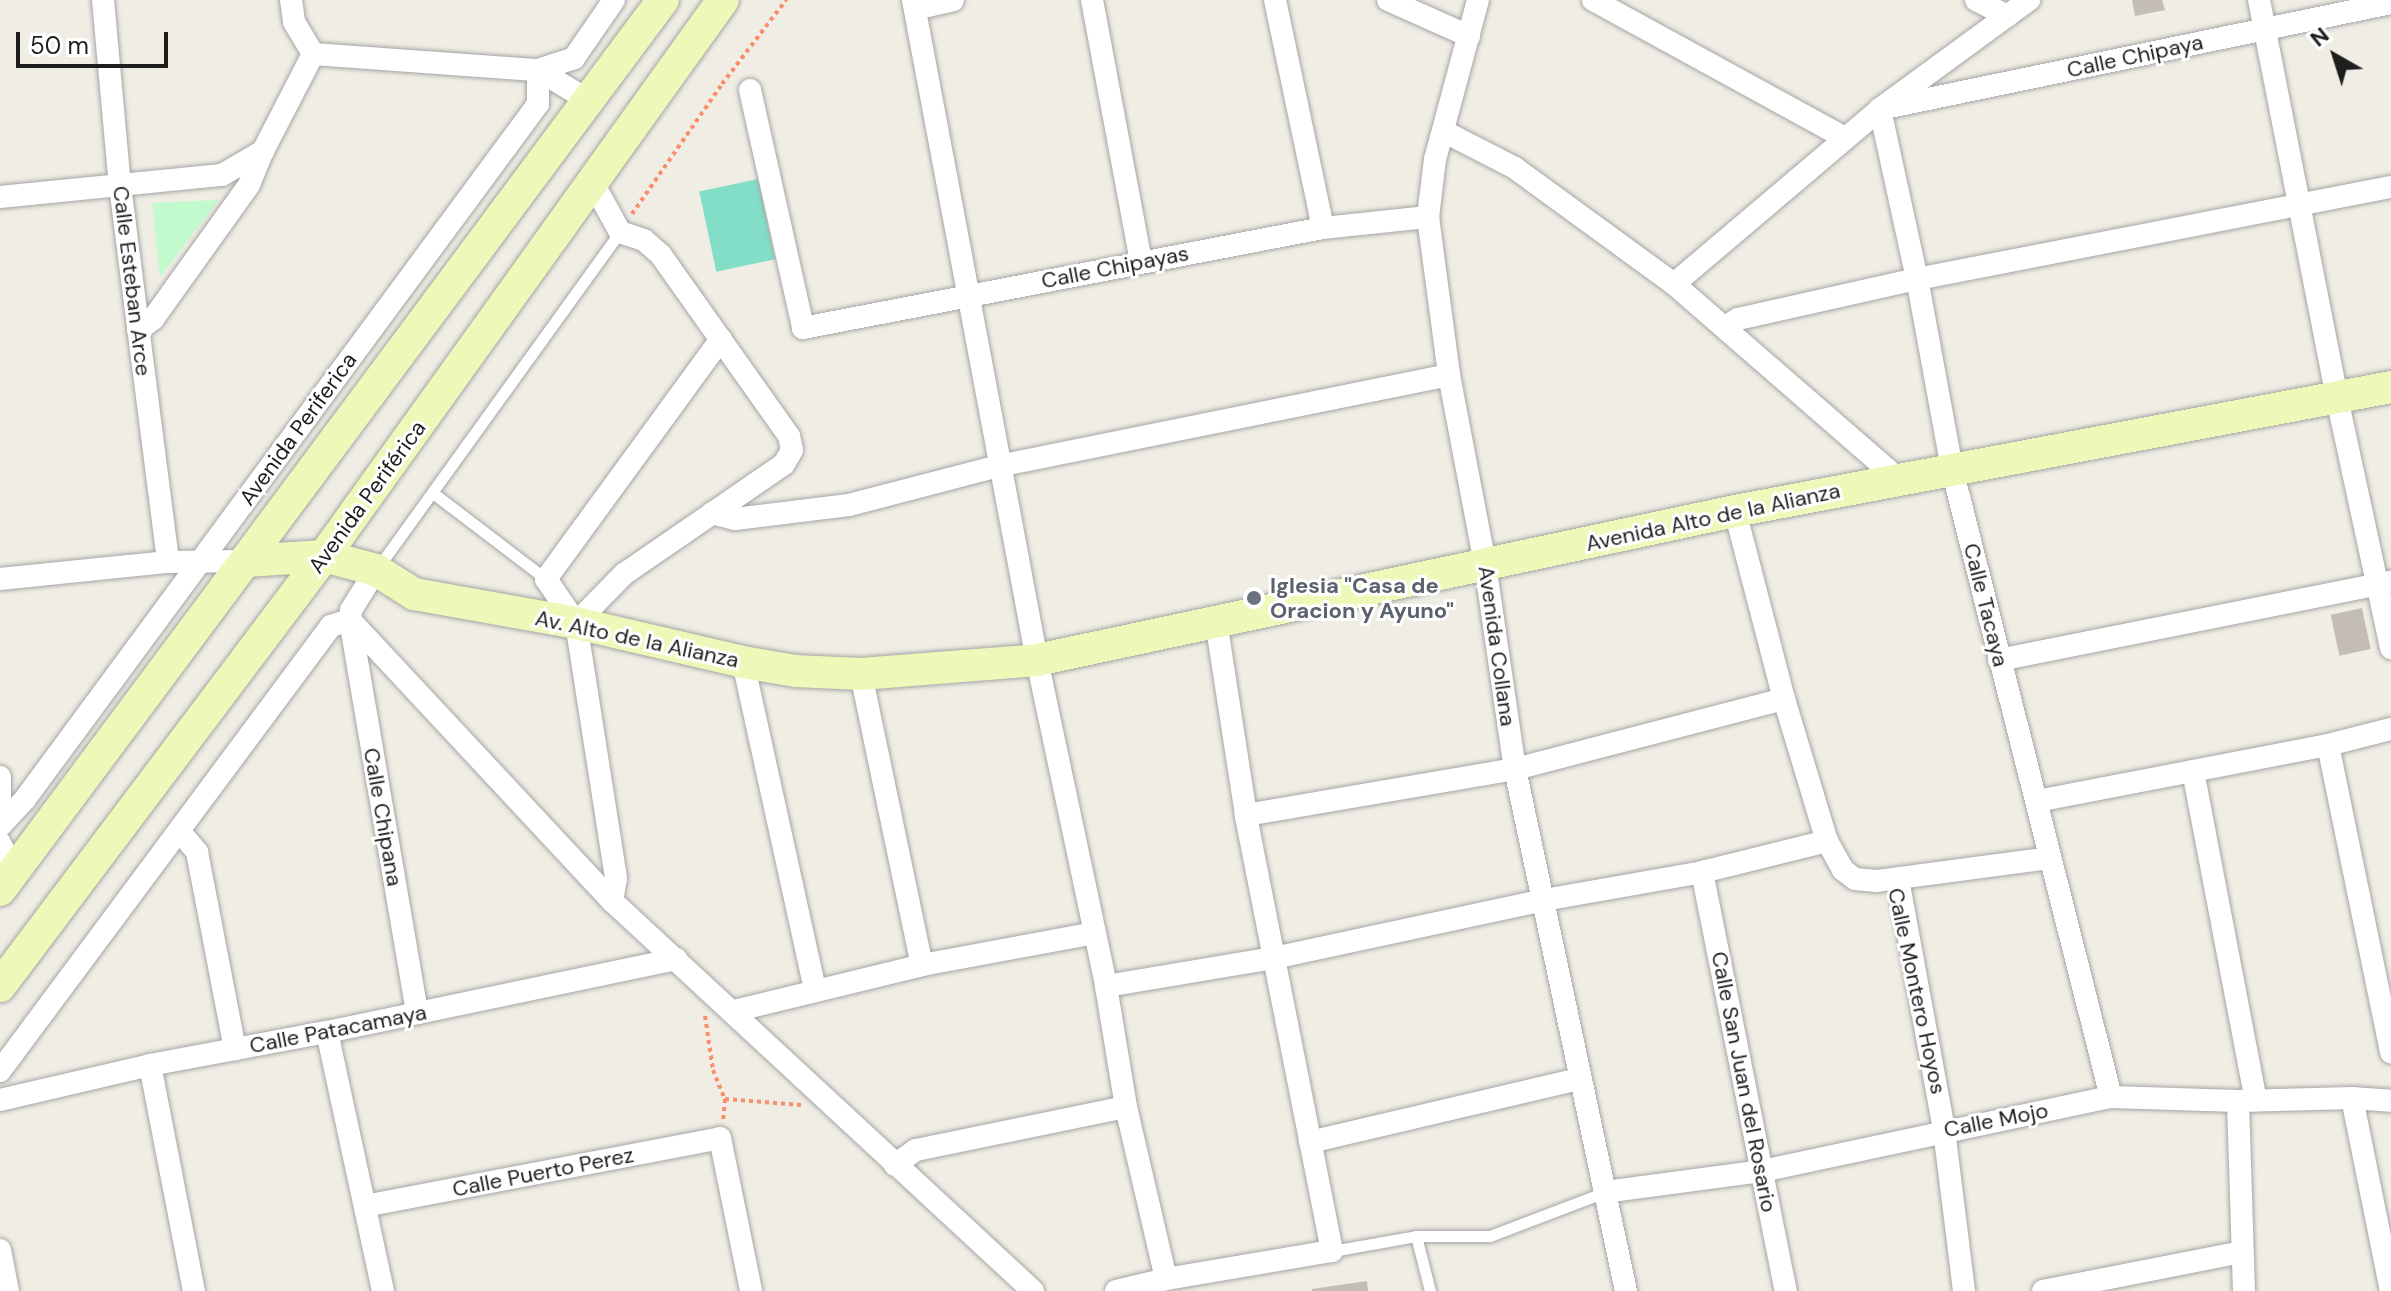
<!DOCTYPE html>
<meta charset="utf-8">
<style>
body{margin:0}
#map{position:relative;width:2391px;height:1291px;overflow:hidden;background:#efede4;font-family:"DM Sans",sans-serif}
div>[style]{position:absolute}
.park>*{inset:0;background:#c2f9cd}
.pitch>*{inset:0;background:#83dec7;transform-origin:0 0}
.building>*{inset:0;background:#c4bdb4;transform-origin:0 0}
.path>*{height:4px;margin-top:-2px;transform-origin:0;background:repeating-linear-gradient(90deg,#f98d6c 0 4px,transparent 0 8px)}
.roads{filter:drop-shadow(0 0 2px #a5a5a5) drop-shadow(0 0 2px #a5a5a5)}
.lane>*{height:11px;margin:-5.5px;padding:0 5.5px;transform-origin:5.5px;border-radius:5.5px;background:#fff}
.street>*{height:22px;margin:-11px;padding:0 11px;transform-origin:11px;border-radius:11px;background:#fff}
.secondary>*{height:32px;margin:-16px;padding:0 16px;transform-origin:16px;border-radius:16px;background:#edf9b9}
.dots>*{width:22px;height:22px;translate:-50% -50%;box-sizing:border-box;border:4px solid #fff;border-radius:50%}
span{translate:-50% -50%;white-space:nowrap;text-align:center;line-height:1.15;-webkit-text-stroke:6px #fff;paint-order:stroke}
.street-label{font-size:22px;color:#1e1e1e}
.worship-label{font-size:22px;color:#5b616d;font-weight:700}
.left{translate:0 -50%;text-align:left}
.north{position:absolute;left:2295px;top:16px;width:80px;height:80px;-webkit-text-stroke:6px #fff;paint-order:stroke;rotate:321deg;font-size:22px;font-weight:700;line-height:32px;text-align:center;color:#1e1e1e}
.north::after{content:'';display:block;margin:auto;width:28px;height:36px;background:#1e1e1e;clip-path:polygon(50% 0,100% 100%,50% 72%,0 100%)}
.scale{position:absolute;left:16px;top:32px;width:152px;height:36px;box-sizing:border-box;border:4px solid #1e1e1e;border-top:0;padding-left:10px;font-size:24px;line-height:28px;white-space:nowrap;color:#1e1e1e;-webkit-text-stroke:6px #fff;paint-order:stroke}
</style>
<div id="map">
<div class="park">
<div style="clip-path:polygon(219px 200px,160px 277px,152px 203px)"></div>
</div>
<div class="pitch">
<div style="left:758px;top:179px;width:82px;height:60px;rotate:78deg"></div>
</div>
<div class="building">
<div style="clip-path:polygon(2132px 0,2162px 0,2165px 10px,2135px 16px)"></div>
<div style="left:2362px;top:608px;width:42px;height:32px;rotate:78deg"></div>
<div style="clip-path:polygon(1367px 1281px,1368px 1291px,1312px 1291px,1312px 1289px)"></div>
</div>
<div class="path">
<div style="left:632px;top:214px;width:158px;rotate:-55.3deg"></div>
<div style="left:722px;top:84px;width:106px;rotate:-52.7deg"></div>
<div style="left:705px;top:1016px;width:55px;rotate:81.6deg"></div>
<div style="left:713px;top:1070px;width:31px;rotate:68deg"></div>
<div style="left:725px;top:1099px;width:21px;rotate:95deg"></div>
<div style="left:725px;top:1099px;width:77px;rotate:4.5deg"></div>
</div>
<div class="roads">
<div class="lane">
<div style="left:433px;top:493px;width:142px;rotate:37.3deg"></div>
<div style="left:379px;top:566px;width:412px;rotate:-54.2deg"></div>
<div style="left:1416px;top:1236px;width:57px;rotate:75.7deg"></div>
<div style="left:1332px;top:1251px;width:85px;rotate:-10.1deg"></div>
<div style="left:1416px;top:1236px;width:74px"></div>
<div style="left:1490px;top:1236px;width:123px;rotate:-20.9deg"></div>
</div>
<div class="street">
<div style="left:103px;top:0;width:187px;rotate:84.8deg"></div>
<div style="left:120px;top:186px;width:379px;rotate:82.7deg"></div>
<div style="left:291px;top:0;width:22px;rotate:82deg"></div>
<div style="left:294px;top:22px;width:37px;rotate:59deg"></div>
<div style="left:913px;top:0;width:672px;rotate:79.36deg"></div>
<div style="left:1037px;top:660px;width:333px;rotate:78deg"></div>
<div style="left:1106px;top:986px;width:123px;rotate:80.6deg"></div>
<div style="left:1126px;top:1107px;width:177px;rotate:76.9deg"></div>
<div style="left:1092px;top:0;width:267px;rotate:79.4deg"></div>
<div style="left:1275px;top:0;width:233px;rotate:78.1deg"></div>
<div style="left:1388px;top:0;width:89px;rotate:24deg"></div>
<div style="left:1478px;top:0;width:165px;rotate:105.1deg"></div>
<div style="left:1435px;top:159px;width:58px;rotate:96.9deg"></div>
<div style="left:1428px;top:217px;width:159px;rotate:82.4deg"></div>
<div style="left:1449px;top:375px;width:192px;rotate:79.2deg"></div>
<div style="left:1485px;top:564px;width:207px;rotate:81.7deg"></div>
<div style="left:1515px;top:769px;width:534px;rotate:78deg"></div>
<div style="left:1593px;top:0;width:287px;rotate:28.7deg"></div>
<div style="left:1976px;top:0;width:35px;rotate:27deg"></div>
<div style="left:2259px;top:0;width:406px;rotate:78.9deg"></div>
<div style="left:2337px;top:398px;width:256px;rotate:77.8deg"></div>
<div style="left:915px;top:9px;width:39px;rotate:-13deg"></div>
<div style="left:313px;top:54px;width:226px;rotate:4.1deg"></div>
<div style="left:538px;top:70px;width:38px;rotate:-18deg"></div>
<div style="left:574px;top:58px;width:70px;rotate:-55.4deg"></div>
<div style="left:750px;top:90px;width:244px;rotate:77.4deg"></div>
<div style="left:803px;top:328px;width:530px;rotate:-10.89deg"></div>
<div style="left:1323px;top:228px;width:106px;rotate:-6deg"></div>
<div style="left:1443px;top:131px;width:81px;rotate:27.2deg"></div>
<div style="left:1515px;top:168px;width:197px;rotate:36.1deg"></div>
<div style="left:1674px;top:284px;width:297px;rotate:41deg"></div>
<div style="left:0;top:197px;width:223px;rotate:-5.7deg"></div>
<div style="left:222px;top:175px;width:48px;rotate:-30.3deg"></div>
<div style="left:263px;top:151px;width:109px;rotate:-62.7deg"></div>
<div style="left:1674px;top:284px;width:270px;rotate:-40.3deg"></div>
<div style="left:1880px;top:109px;width:185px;rotate:-36.2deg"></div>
<div style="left:1725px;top:327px;width:15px;rotate:-32deg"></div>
<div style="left:1738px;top:319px;width:183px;rotate:-12.6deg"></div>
<div style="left:1917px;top:279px;width:483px;rotate:-11deg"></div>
<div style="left:138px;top:330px;width:19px;rotate:-36deg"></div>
<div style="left:153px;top:319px;width:165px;rotate:-54.4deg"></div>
<div style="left:249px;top:185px;width:37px;rotate:-68deg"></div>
<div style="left:1735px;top:511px;width:194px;rotate:75.4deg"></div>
<div style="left:1784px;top:699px;width:148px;rotate:73.2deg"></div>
<div style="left:1827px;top:841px;width:33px;rotate:61deg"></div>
<div style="left:1843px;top:870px;width:15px;rotate:37deg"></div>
<div style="left:1855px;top:879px;width:22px;rotate:5deg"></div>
<div style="left:1877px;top:881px;width:174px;rotate:-7.6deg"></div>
<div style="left:712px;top:513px;width:24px;rotate:15deg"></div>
<div style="left:735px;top:519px;width:115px;rotate:-7deg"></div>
<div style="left:849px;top:505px;width:159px;rotate:-14.6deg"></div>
<div style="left:1003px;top:465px;width:455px;rotate:-11.4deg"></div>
<div style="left:376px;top:570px;width:47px;rotate:122deg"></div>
<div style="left:351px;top:610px;width:10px;rotate:96deg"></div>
<div style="left:350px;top:620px;width:384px;rotate:47deg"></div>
<div style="left:612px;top:901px;width:574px;rotate:42.81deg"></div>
<div style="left:0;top:579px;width:169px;rotate:-5.8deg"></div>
<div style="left:168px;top:562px;width:78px;rotate:-0.7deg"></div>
<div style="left:576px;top:623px;width:69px;rotate:-45.6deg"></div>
<div style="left:624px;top:574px;width:194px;rotate:-34.5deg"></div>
<div style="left:784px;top:464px;width:16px;rotate:-60deg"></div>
<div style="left:792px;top:450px;width:14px;rotate:-102deg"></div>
<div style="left:789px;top:436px;width:222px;rotate:-125.3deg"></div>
<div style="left:661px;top:255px;width:23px;rotate:-139deg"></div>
<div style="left:644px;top:240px;width:25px;rotate:-162deg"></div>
<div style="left:620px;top:232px;width:56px;rotate:-118.9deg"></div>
<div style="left:1999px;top:660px;width:400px;rotate:-11.3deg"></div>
<div style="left:743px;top:662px;width:335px;rotate:77.6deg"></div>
<div style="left:861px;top:674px;width:297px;rotate:78.2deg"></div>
<div style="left:2328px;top:745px;width:314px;rotate:78.4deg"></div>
<div style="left:2193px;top:771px;width:335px;rotate:79.2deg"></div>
<div style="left:0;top:777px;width:37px;rotate:90deg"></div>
<div style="left:2037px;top:801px;width:296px;rotate:-10.9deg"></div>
<div style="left:2328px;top:745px;width:65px;rotate:-14.3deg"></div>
<div style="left:1246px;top:815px;width:273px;rotate:-9.7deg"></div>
<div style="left:1515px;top:769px;width:278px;rotate:-14.6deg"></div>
<div style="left:0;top:826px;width:37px;rotate:-47deg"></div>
<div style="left:25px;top:799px;width:864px;rotate:-53.57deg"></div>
<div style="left:538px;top:104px;width:34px;rotate:-90deg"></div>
<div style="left:538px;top:70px;width:58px;rotate:31deg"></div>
<div style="left:179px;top:831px;width:28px;rotate:49deg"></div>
<div style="left:197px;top:852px;width:201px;rotate:79.1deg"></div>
<div style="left:0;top:843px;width:31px;rotate:63deg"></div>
<div style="left:1702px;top:872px;width:427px;rotate:78.7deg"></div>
<div style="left:1898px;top:879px;width:255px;rotate:79.6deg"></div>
<div style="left:1944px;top:1130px;width:162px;rotate:82.9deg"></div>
<div style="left:612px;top:901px;width:23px;rotate:-80deg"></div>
<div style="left:616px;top:878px;width:258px;rotate:-98.9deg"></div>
<div style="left:576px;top:623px;width:53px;rotate:-124.3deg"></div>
<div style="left:546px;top:579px;width:297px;rotate:-53.9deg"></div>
<div style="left:1106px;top:986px;width:170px;rotate:-9.5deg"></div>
<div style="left:1274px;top:958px;width:276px;rotate:-12.1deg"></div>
<div style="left:1544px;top:900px;width:160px;rotate:-10deg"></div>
<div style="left:1702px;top:872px;width:129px;rotate:-13.9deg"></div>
<div style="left:734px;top:1011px;width:194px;rotate:-13.7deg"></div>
<div style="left:922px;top:965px;width:175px;rotate:-10.5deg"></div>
<div style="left:327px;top:1032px;width:265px;rotate:77.8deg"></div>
<div style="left:150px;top:1065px;width:230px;rotate:79deg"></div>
<div style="left:0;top:1071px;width:555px;rotate:-53.36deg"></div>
<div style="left:331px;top:626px;width:20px;rotate:-18deg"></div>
<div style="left:350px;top:620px;width:399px;rotate:80.3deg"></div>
<div style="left:2111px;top:1097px;width:648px;rotate:-104.21deg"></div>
<div style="left:1952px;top:469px;width:193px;rotate:-100.4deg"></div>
<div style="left:1917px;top:279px;width:174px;rotate:-102.3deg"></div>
<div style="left:1880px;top:109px;width:522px;rotate:-11.72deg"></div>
<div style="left:2352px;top:1098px;width:197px;rotate:78.6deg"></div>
<div style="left:0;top:1100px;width:154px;rotate:-13.1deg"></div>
<div style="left:150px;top:1065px;width:180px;rotate:-10.6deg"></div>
<div style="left:327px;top:1032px;width:357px;rotate:-11.8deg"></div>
<div style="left:2238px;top:1101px;width:190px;rotate:88.2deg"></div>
<div style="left:1310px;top:1142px;width:276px;rotate:-13.2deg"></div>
<div style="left:895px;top:1165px;width:26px;rotate:-36deg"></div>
<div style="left:916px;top:1150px;width:214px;rotate:-11.6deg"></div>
<div style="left:1605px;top:1192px;width:158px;rotate:-7.6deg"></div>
<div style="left:1762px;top:1171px;width:357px;rotate:-12deg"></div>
<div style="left:2111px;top:1097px;width:127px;rotate:1.8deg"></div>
<div style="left:2238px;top:1101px;width:114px;rotate:-1.5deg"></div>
<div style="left:2352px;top:1098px;width:39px;rotate:4deg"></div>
<div style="left:365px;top:1206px;width:361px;rotate:-10.8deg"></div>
<div style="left:720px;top:1138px;width:156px;rotate:78.5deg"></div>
<div style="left:0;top:1250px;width:42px;rotate:79deg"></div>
<div style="left:1116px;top:1291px;width:51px;rotate:-13.5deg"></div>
<div style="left:1166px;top:1279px;width:168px;rotate:-9.6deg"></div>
<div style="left:1332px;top:1251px;width:444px;rotate:-101.2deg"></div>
<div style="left:1246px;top:815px;width:196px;rotate:-98.8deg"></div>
<div style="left:2043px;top:1291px;width:202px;rotate:-11.1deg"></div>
</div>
<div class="secondary">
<div style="left:246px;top:561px;width:78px;rotate:-3.7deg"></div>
<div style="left:324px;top:556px;width:54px;rotate:15.1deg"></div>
<div style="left:376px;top:570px;width:45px;rotate:32.3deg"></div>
<div style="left:414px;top:594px;width:165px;rotate:10.1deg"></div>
<div style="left:576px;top:623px;width:171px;rotate:13.1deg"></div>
<div style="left:743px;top:662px;width:53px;rotate:9.8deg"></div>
<div style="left:795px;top:671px;width:66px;rotate:2.6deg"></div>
<div style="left:861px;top:674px;width:177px;rotate:-4.5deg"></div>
<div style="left:1037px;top:660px;width:714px;rotate:-12.05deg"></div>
<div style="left:1735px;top:511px;width:668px;rotate:-10.7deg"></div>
<div style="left:0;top:890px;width:1110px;rotate:-53.32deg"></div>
<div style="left:0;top:986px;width:538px;rotate:-53deg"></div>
<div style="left:324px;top:556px;width:684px;rotate:-54.34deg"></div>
</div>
</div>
<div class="dots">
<div style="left:1254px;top:598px;background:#6b7280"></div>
</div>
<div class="street-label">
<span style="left:2135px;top:56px;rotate:-12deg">Calle Chipaya</span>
<span style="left:1115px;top:267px;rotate:-11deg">Calle Chipayas</span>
<span style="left:132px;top:281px;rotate:83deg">Calle Esteban Arce</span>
<span style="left:298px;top:429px;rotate:-54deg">Avenida Periferica</span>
<span style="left:367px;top:497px;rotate:-54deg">Avenida Periférica</span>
<span style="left:1713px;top:517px;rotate:-12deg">Avenida Alto de la Alianza</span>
<span style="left:1986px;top:605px;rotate:76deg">Calle Tacaya</span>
<span style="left:637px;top:639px;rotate:12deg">Av. Alto de la Alianza</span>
<span style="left:1497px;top:646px;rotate:82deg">Avenida Collana</span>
<span style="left:383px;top:817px;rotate:80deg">Calle Chipana</span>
<span style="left:1917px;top:991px;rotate:78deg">Calle Montero Hoyos</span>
<span style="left:338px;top:1029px;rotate:-11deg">Calle Patacamaya</span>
<span style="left:1744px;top:1082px;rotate:79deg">Calle San Juan del Rosario</span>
<span style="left:1996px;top:1120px;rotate:-11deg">Calle Mojo</span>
<span style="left:543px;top:1172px;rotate:-11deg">Calle Puerto Perez</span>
</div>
<div class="worship-label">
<span class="left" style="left:1270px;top:598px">Iglesia "Casa de<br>Oracion y Ayuno"</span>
</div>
<div class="north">N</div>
<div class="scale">50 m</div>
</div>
